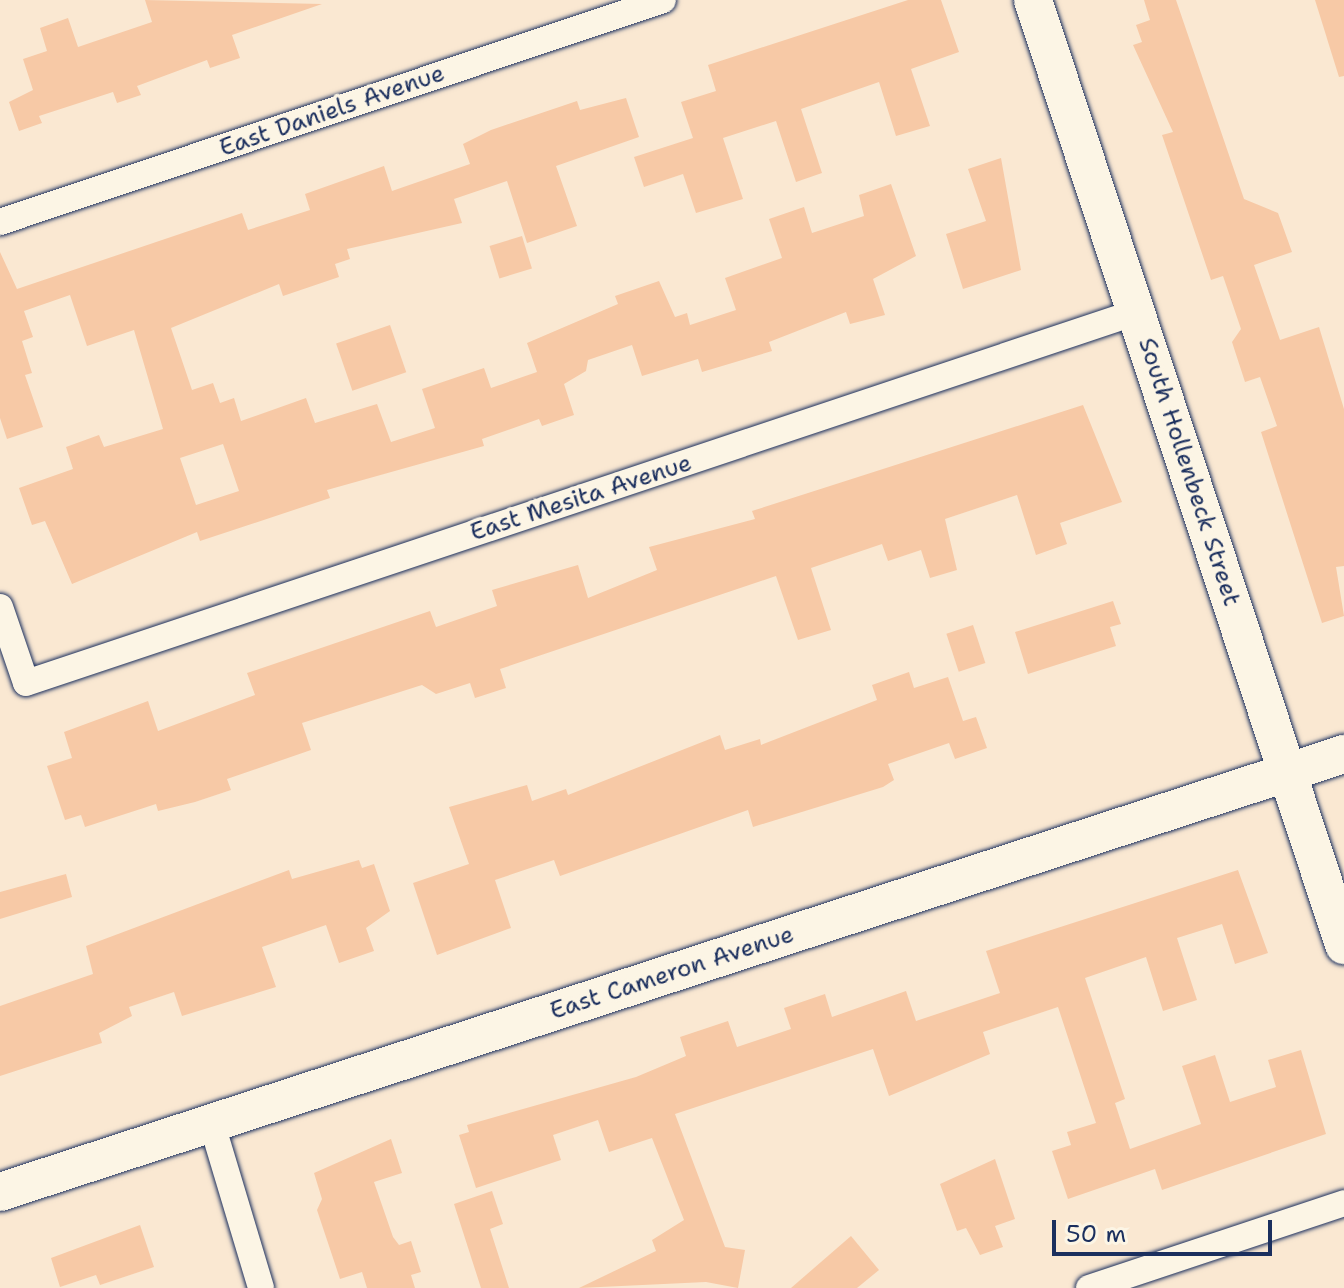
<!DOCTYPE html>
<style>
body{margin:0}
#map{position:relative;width:1344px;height:1288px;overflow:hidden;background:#fae8d2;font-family:"Shantell Sans",sans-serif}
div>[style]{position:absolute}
.building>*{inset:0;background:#f7c9a6;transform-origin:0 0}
.roads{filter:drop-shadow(0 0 2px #1b2f5e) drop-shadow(0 0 2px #1b2f5e)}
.street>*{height:26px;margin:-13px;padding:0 13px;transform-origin:13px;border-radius:13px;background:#fcf5e5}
.secondary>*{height:38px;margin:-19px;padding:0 19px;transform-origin:19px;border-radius:19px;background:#fcf5e5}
span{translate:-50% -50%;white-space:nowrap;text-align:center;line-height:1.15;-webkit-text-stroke:7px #fcf5e5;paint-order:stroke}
.street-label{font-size:24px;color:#1b2f5e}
.scale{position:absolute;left:1052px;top:1220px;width:220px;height:36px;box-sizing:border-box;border:4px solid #1b2f5e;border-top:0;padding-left:10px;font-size:24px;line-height:28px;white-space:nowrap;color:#1b2f5e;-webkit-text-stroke:6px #fcf5e5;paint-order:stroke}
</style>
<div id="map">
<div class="building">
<div style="clip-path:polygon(145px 0,322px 4px,232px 35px,240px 58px,210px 68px,207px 60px,137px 86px,141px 95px,117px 103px,113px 92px,39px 116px,42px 123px,19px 131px,9px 102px,33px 90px,23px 59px,47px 51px,40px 28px,68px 18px,78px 47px,152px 22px)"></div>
<div style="clip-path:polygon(908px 0,941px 0,959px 52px,911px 69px,930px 126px,896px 136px,879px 82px,801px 109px,822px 173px,796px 182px,776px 121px,723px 138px,743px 199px,696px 213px,683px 174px,644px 187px,634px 157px,693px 138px,681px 102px,716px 91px,708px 65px)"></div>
<div style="clip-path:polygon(1144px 0,1176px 0,1244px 199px,1278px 213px,1292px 252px,1254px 265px,1280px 340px,1319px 327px,1344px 409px,1344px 566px,1336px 567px,1344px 616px,1322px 623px,1261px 432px,1277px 426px,1260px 377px,1245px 382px,1232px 342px,1241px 329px,1223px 276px,1211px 280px,1162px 135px,1173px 132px,1133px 45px,1142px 42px,1136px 25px,1150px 20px)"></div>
<div style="clip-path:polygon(1315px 0,1344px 0,1344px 76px,1339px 77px)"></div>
<div style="clip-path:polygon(evenodd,626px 98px,639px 137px,556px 166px,577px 226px,527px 243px,507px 181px,454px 199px,462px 223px,347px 249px,350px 259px,335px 264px,339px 277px,283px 296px,279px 284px,171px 328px,192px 390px,213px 383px,220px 403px,234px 398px,241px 421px,306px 398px,315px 423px,377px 404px,391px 442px,435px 428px,422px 389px,484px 368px,491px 388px,537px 372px,527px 343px,618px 304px,615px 296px,659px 281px,675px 317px,687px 313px,690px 325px,736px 310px,725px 278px,782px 258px,769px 219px,804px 207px,812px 233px,864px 216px,859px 195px,891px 184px,916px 256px,873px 279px,885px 315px,850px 324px,846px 312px,769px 342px,772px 351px,702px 372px,698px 359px,642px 376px,632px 345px,588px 360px,586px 371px,564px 384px,574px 415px,542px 426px,539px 419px,482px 439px,484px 446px,327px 490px,330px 498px,200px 541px,197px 532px,72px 584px,45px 521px,32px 525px,19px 488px,73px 469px,66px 447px,99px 435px,104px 447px,163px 429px,134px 330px,87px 346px,70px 295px,24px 311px,33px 337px,22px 341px,32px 373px,25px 375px,43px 427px,7px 439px,0 418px,0 252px,17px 289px,242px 213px,248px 230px,310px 210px,305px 194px,384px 166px,392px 191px,470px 164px,463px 144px,491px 130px,577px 101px,580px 110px,626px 98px,223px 444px,239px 491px,196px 505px,180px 458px,223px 444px)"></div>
<div style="clip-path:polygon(1001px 158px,1021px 270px,963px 289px,946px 234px,986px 221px,968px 169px)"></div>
<div style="left:522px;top:236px;width:34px;height:34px;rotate:73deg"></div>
<div style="left:390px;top:325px;width:50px;height:57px;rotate:71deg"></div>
<div style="clip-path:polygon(1083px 405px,1122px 502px,1060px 523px,1067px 544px,1036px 555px,1017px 495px,945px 519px,957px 570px,930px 578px,921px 550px,888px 561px,882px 544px,811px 568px,831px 630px,798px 640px,776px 576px,500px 669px,506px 688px,475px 698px,470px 683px,436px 694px,422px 685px,302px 723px,311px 750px,227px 779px,231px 790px,195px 802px,158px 811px,156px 804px,85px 827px,81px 815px,65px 820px,47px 766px,72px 758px,64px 732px,148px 701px,158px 731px,255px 695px,247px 673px,430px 611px,436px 627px,497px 606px,492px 590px,578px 565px,588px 598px,657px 570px,649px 547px,755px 519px,752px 511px)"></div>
<div style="clip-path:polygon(1113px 601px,1121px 624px,1110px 627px,1116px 646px,1028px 674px,1015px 632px)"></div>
<div style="left:973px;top:625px;width:40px;height:28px;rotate:72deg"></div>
<div style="clip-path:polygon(909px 672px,914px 688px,948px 677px,963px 721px,976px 717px,987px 748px,955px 759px,949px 743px,888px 764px,894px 780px,883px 787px,753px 827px,748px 810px,560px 876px,554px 860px,495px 880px,511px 928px,437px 955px,413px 883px,469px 864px,449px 807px,527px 785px,532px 801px,566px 789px,568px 795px,720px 735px,725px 750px,760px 739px,761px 745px,877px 700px,872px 685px)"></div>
<div style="clip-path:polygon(359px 860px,362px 868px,374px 864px,390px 911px,366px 928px,374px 951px,339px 963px,326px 925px,262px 947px,276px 987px,182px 1016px,174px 992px,129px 1007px,132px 1016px,99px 1033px,102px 1043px,0 1076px,0 1006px,93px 974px,86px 946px,289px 870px,292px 879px)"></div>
<div style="clip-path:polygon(1238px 870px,1268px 953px,1235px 964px,1222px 924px,1177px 938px,1197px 1000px,1163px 1011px,1146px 957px,1085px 978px,1125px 1099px,1115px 1103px,1130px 1149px,1201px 1124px,1182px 1066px,1215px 1055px,1230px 1102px,1276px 1087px,1268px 1060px,1301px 1050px,1326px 1134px,1162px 1190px,1155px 1169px,1068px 1199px,1052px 1151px,1071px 1145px,1067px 1132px,1096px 1123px,1058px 1007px,983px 1032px,990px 1054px,889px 1096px,873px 1049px,675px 1114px,725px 1247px,745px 1250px,738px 1288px,706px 1282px,579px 1288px,656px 1251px,652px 1240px,684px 1220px,652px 1138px,609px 1152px,598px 1120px,553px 1135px,561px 1160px,476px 1188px,459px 1135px,469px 1132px,467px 1125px,636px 1077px,686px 1056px,680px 1037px,728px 1021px,737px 1047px,791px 1029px,784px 1008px,825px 994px,832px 1017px,906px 991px,916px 1021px,1000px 993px,986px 951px)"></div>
<div style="clip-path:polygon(66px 874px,72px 897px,0 919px,0 892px)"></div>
<div style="clip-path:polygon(391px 1139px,402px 1173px,374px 1182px,393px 1237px,399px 1245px,411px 1241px,421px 1272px,411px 1275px,415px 1288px,367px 1288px,362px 1272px,340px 1279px,317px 1210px,322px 1199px,314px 1173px)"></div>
<div style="clip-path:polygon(995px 1159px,1015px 1219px,995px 1226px,1003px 1247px,980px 1255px,966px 1228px,957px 1231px,940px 1184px)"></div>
<div style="clip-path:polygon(492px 1191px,503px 1224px,490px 1229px,509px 1288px,481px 1288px,454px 1204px)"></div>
<div style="clip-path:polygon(140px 1225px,154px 1267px,100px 1285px,96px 1275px,60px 1287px,51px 1258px)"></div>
<div style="clip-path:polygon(851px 1236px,879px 1270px,857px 1288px,791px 1288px)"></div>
</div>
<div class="roads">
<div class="street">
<div style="left:0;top:222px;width:699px;rotate:-18.51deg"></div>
<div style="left:0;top:607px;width:80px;rotate:71.1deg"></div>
<div style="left:26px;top:683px;width:1171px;rotate:-18.47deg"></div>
<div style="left:211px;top:1121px;width:174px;rotate:73.3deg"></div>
<div style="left:1089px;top:1288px;width:269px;rotate:-18.4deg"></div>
</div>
<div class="secondary">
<div style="left:1033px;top:0;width:995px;rotate:71.78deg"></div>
<div style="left:0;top:1192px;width:1414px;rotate:-18.05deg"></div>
</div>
</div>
<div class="street-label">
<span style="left:332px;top:111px;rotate:-19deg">East Daniels Avenue</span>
<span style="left:1189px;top:472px;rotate:72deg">South Hollenbeck Street</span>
<span style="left:581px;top:498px;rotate:-18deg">East Mesita Avenue</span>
<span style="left:672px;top:973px;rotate:-18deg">East Cameron Avenue</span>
</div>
<div class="scale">50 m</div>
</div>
